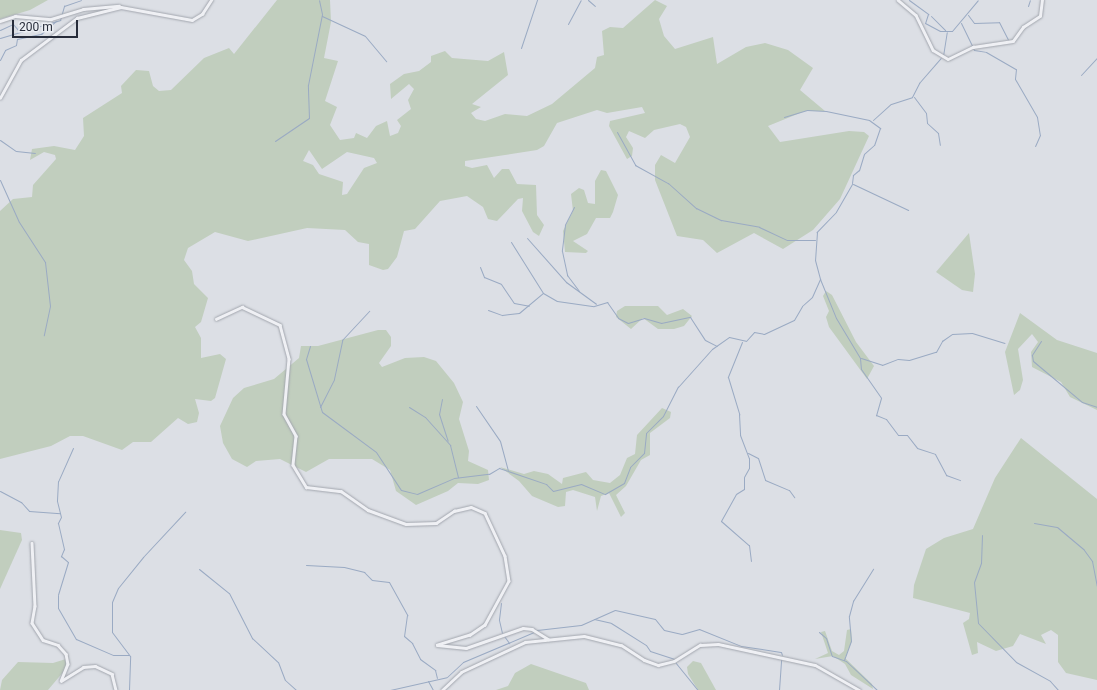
<!DOCTYPE html>
<style>
body{margin:0}
#map{position:relative;width:1097px;height:690px;overflow:hidden;background:#dcdfe5;font-family:Roboto,sans-serif}
div>[style]{position:absolute}
.green>*{inset:0;background:#c1cebe}
.stream>*{height:1px;margin:-0.5px;padding:0 0.5px;transform-origin:0.5px;border-radius:0.5px;background:#9aaac3}
.roads{filter:drop-shadow(0 0 1px #a2a6ae) drop-shadow(0 0 1px #a2a6ae)}
.minor>*{height:2.5px;margin:-1.25px;padding:0 1.25px;transform-origin:1.25px;border-radius:1.25px;background:#eff0f4}
.tertiary>*{height:3px;margin:-1.5px;padding:0 1.5px;transform-origin:1.5px;border-radius:1.5px;background:#eff0f4}
span{translate:-50% -50%;white-space:nowrap;text-align:center;line-height:1.15;-webkit-text-stroke:3px #ebeef3;paint-order:stroke}
.scale{position:absolute;left:12px;top:20px;width:66px;height:18px;box-sizing:border-box;border:2px solid #272c3a;border-top:0;padding-left:5px;font-size:12px;line-height:14px;white-space:nowrap;color:#272c3a;-webkit-text-stroke:3px #ebeef3;paint-order:stroke}
</style>
<div id="map">
<div class="green">
<div style="clip-path:polygon(0 0,48px 0,30px 10px,0 19px)"></div>
<div style="clip-path:polygon(evenodd,277px 0,330px 0,331px 22px,324px 58px,338px 61px,325px 101px,337px 107px,330px 125px,340px 140px,354px 138px,356px 133px,367px 138px,376px 126px,387px 121px,390px 136px,398px 133px,401px 126px,397px 120px,411px 109px,408px 100px,414px 89px,409px 84px,391px 99px,390px 84px,404px 74px,419px 71px,431px 62px,431px 56px,445px 51px,452px 58px,488px 61px,504px 52px,508px 75px,472px 104px,481px 107px,471px 113px,476px 119px,485px 121px,505px 114px,527px 116px,552px 104px,595px 68px,597px 57px,604px 55px,602px 31px,610px 27px,623px 28px,655px 0,667px 6px,659px 19px,664px 36px,675px 49px,713px 37px,717px 64px,746px 47px,765px 43px,788px 50px,813px 68px,800px 90px,825px 111px,805px 111px,768px 126px,780px 142px,849px 131px,864px 132px,869px 136px,840px 199px,813px 230px,783px 249px,754px 233px,717px 253px,703px 240px,677px 236px,655px 180px,655px 165px,661px 155px,675px 163px,690px 137px,686px 127px,680px 124px,654px 130px,645px 138px,629px 131px,626px 137px,633px 148px,632px 156px,627px 159px,609px 126px,610px 121px,645px 113px,642px 107px,607px 113px,597px 110px,557px 123px,544px 146px,537px 150px,465px 161px,465px 166px,472px 168px,487px 165px,494px 178px,502px 169px,509px 169px,517px 184px,536px 185px,537px 215px,544px 225px,539px 236px,533px 232px,522px 211px,523px 198px,518px 199px,497px 221px,488px 219px,483px 207px,467px 196px,440px 201px,415px 229px,404px 231px,397px 257px,388px 269px,383px 270px,369px 265px,369px 244px,358px 242px,345px 230px,307px 228px,248px 241px,215px 232px,188px 248px,184px 260px,192px 271px,194px 284px,208px 298px,201px 322px,195px 327px,201px 338px,201px 358px,220px 354px,226px 359px,215px 398px,211px 401px,195px 399px,199px 413px,197px 422px,188px 424px,178px 418px,151px 442px,133px 442px,122px 450px,83px 436px,70px 436px,51px 446px,0 459px,0 211px,13px 199px,32px 197px,33px 185px,56px 159px,55px 155px,44px 152px,30px 160px,32px 149px,54px 146px,75px 150px,84px 136px,83px 118px,122px 93px,121px 86px,136px 70px,149px 71px,153px 86px,159px 91px,171px 90px,204px 58px,229px 48px,234px 54px,277px 0,309px 150px,322px 169px,347px 152px,374px 158px,377px 163px,364px 168px,347px 194px,342px 195px,343px 182px,319px 174px,313px 165px,303px 161px,309px 150px)"></div>
<div style="clip-path:polygon(601px 170px,606px 171px,618px 195px,613px 212px,610px 218px,596px 218px,587px 234px,573px 241px,588px 251px,586px 253px,565px 252px,563px 231px,573px 211px,571px 194px,579px 188px,584px 190px,588px 203px,595px 204px,595px 181px)"></div>
<div style="clip-path:polygon(969px 233px,975px 274px,973px 292px,962px 290px,936px 272px)"></div>
<div style="clip-path:polygon(826px 291px,832px 295px,856px 342px,874px 366px,867px 379px,829px 327px,826px 317px,829px 311px,823px 296px)"></div>
<div style="clip-path:polygon(625px 306px,658px 306px,667px 315px,683px 309px,692px 316px,684px 326px,674px 329px,658px 329px,643px 318px,631px 329px,616px 317px,617px 311px)"></div>
<div style="clip-path:polygon(1020px 313px,1057px 340px,1097px 353px,1097px 410px,1070px 397px,1061px 382px,1032px 367px,1031px 352px,1038px 342px,1032px 334px,1018px 349px,1023px 380px,1020px 390px,1014px 395px,1005px 352px)"></div>
<div style="clip-path:polygon(378px 330px,386px 330px,391px 337px,391px 346px,379px 363px,382px 367px,405px 358px,424px 357px,436px 361px,454px 383px,463px 402px,459px 419px,469px 451px,468px 461px,488px 470px,489px 480px,478px 484px,458px 483px,448px 491px,416px 505px,396px 491px,390px 470px,372px 459px,329px 459px,306px 472px,280px 459px,256px 461px,247px 467px,232px 459px,223px 443px,220px 426px,233px 398px,244px 388px,274px 379px,299px 358px,301px 346px,318px 346px)"></div>
<div style="clip-path:polygon(662px 408px,671px 412px,670px 418px,650px 433px,650px 455px,641px 460px,626px 486px,616px 495px,625px 513px,621px 517px,609px 493px,601px 496px,597px 511px,595px 497px,573px 490px,566px 492px,565px 506px,558px 507px,532px 496px,519px 481px,500px 467px,524px 474px,534px 471px,548px 474px,562px 484px,563px 478px,586px 472px,593px 480px,610px 483px,620px 475px,627px 458px,635px 454px,637px 435px)"></div>
<div style="clip-path:polygon(1021px 438px,1097px 499px,1097px 680px,1066px 673px,1058px 662px,1058px 635px,1051px 630px,1041px 635px,1046px 644px,1020px 634px,1013px 646px,996px 651px,977px 642px,978px 653px,972px 655px,963px 623px,969px 619px,970px 613px,913px 598px,914px 585px,926px 549px,944px 538px,973px 529px,995px 478px)"></div>
<div style="clip-path:polygon(0 530px,21px 533px,22px 540px,0 589px)"></div>
<div style="clip-path:polygon(851px 629px,852px 641px,845px 658px,872px 684px,873px 689px,851px 675px,845px 664px,833px 656px,815px 659px,828px 653px,821px 632px,825px 631px,832px 651px,839px 655px,844px 651px,847px 630px)"></div>
<div style="clip-path:polygon(66px 659px,70px 664px,48px 690px,0 690px,2px 680px,18px 662px,53px 663px)"></div>
<div style="clip-path:polygon(693px 661px,701px 663px,716px 690px,698px 690px,688px 674px,687px 667px)"></div>
<div style="clip-path:polygon(531px 664px,586px 683px,589px 690px,496px 690px,508px 686px,515px 673px)"></div>
</div>
<div class="stream">
<div style="left:588px;top:0;width:9px;rotate:41deg"></div>
<div style="left:909px;top:0;width:24px;rotate:36deg"></div>
<div style="left:928px;top:14px;width:9px;rotate:108deg"></div>
<div style="left:925px;top:23px;width:17px;rotate:28deg"></div>
<div style="left:940px;top:31px;width:12px"></div>
<div style="left:952px;top:31px;width:40px;rotate:-50deg"></div>
<div style="left:1028px;top:6px;width:6px;rotate:-72deg"></div>
<div style="left:968px;top:15px;width:10px;rotate:53deg"></div>
<div style="left:974px;top:23px;width:25px;rotate:-2deg"></div>
<div style="left:999px;top:22px;width:20px;rotate:63deg"></div>
<div style="left:322px;top:16px;width:47px;rotate:24.9deg"></div>
<div style="left:365px;top:36px;width:33px;rotate:50deg"></div>
<div style="left:931px;top:16px;width:20px;rotate:45deg"></div>
<div style="left:961px;top:23px;width:30px;rotate:64deg"></div>
<div style="left:974px;top:50px;width:12px;rotate:9deg"></div>
<div style="left:986px;top:52px;width:34px;rotate:30deg"></div>
<div style="left:1016px;top:69px;width:10px;rotate:96deg"></div>
<div style="left:1015px;top:79px;width:44px;rotate:59.9deg"></div>
<div style="left:1037px;top:117px;width:18px;rotate:81deg"></div>
<div style="left:1040px;top:135px;width:12px;rotate:114deg"></div>
<div style="left:568px;top:24px;width:27px;rotate:-62deg"></div>
<div style="left:0;top:30px;width:14px;rotate:-25deg"></div>
<div style="left:13px;top:24px;width:8px;rotate:50deg"></div>
<div style="left:0;top:38px;width:63px;rotate:-16.7deg"></div>
<div style="left:60px;top:20px;width:15px;rotate:-74deg"></div>
<div style="left:64px;top:6px;width:18px;rotate:-19deg"></div>
<div style="left:1097px;top:45px;width:5px;rotate:90deg"></div>
<div style="left:521px;top:48px;width:51px;rotate:-71.6deg"></div>
<div style="left:943px;top:56px;width:24px;rotate:-81deg"></div>
<div style="left:0;top:60px;width:11px;rotate:-63deg"></div>
<div style="left:5px;top:50px;width:12px;rotate:-24deg"></div>
<div style="left:16px;top:45px;width:6px;rotate:-81deg"></div>
<div style="left:17px;top:39px;width:25px;rotate:-12deg"></div>
<div style="left:41px;top:34px;width:20px;rotate:-41deg"></div>
<div style="left:1081px;top:75px;width:23px;rotate:-47deg"></div>
<div style="left:914px;top:97px;width:20px;rotate:53deg"></div>
<div style="left:926px;top:113px;width:10px;rotate:84deg"></div>
<div style="left:927px;top:123px;width:15px;rotate:42deg"></div>
<div style="left:938px;top:133px;width:12px;rotate:81deg"></div>
<div style="left:784px;top:117px;width:24px;rotate:-17deg"></div>
<div style="left:807px;top:110px;width:19px;rotate:3deg"></div>
<div style="left:826px;top:111px;width:44px;rotate:11.8deg"></div>
<div style="left:869px;top:120px;width:14px;rotate:36deg"></div>
<div style="left:880px;top:128px;width:18px;rotate:109deg"></div>
<div style="left:874px;top:145px;width:13px;rotate:138deg"></div>
<div style="left:864px;top:154px;width:17px;rotate:107deg"></div>
<div style="left:859px;top:170px;width:8px;rotate:140deg"></div>
<div style="left:853px;top:175px;width:8px;rotate:97deg"></div>
<div style="left:873px;top:120px;width:24px;rotate:-42deg"></div>
<div style="left:891px;top:104px;width:22px;rotate:-18deg"></div>
<div style="left:912px;top:97px;width:16px;rotate:-63deg"></div>
<div style="left:919px;top:83px;width:33px;rotate:-49deg"></div>
<div style="left:617px;top:132px;width:38px;rotate:61deg"></div>
<div style="left:635px;top:165px;width:38px;rotate:29deg"></div>
<div style="left:668px;top:183px;width:38px;rotate:42deg"></div>
<div style="left:696px;top:208px;width:28px;rotate:26deg"></div>
<div style="left:721px;top:220px;width:39px;rotate:10deg"></div>
<div style="left:759px;top:227px;width:31px;rotate:25deg"></div>
<div style="left:787px;top:240px;width:28px"></div>
<div style="left:0;top:140px;width:19px;rotate:35deg"></div>
<div style="left:16px;top:151px;width:19px;rotate:6deg"></div>
<div style="left:275px;top:141px;width:41px;rotate:-34.1deg"></div>
<div style="left:309px;top:118px;width:33px;rotate:-92deg"></div>
<div style="left:308px;top:85px;width:72px;rotate:-78.8deg"></div>
<div style="left:322px;top:14px;width:14px;rotate:-102deg"></div>
<div style="left:0;top:180px;width:46px;rotate:65.7deg"></div>
<div style="left:19px;top:222px;width:48px;rotate:57deg"></div>
<div style="left:45px;top:262px;width:44px;rotate:83.5deg"></div>
<div style="left:50px;top:306px;width:30px;rotate:102deg"></div>
<div style="left:852px;top:184px;width:32px;rotate:120deg"></div>
<div style="left:836px;top:212px;width:28px;rotate:134deg"></div>
<div style="left:817px;top:232px;width:28px;rotate:94deg"></div>
<div style="left:815px;top:260px;width:20px;rotate:75deg"></div>
<div style="left:820px;top:279px;width:42px;rotate:67.7deg"></div>
<div style="left:836px;top:318px;width:47px;rotate:59deg"></div>
<div style="left:860px;top:358px;width:11px;rotate:85deg"></div>
<div style="left:861px;top:369px;width:35px;rotate:55deg"></div>
<div style="left:881px;top:398px;width:18px;rotate:106deg"></div>
<div style="left:876px;top:415px;width:11px;rotate:22deg"></div>
<div style="left:886px;top:419px;width:20px;rotate:53deg"></div>
<div style="left:898px;top:435px;width:9px"></div>
<div style="left:907px;top:435px;width:16px;rotate:52deg"></div>
<div style="left:917px;top:448px;width:19px;rotate:18deg"></div>
<div style="left:935px;top:454px;width:24px;rotate:62deg"></div>
<div style="left:946px;top:475px;width:15px;rotate:20deg"></div>
<div style="left:853px;top:184px;width:61px;rotate:25.3deg"></div>
<div style="left:574px;top:207px;width:20px;rotate:117deg"></div>
<div style="left:565px;top:225px;width:26px;rotate:97deg"></div>
<div style="left:562px;top:251px;width:25px;rotate:78deg"></div>
<div style="left:567px;top:275px;width:20px;rotate:53deg"></div>
<div style="left:527px;top:238px;width:59px;rotate:48.4deg"></div>
<div style="left:566px;top:282px;width:37px;rotate:36deg"></div>
<div style="left:511px;top:242px;width:60px;rotate:57.9deg"></div>
<div style="left:480px;top:267px;width:11px;rotate:68deg"></div>
<div style="left:484px;top:277px;width:18px;rotate:22deg"></div>
<div style="left:501px;top:284px;width:23px;rotate:56deg"></div>
<div style="left:514px;top:303px;width:15px;rotate:11deg"></div>
<div style="left:543px;top:293px;width:16px;rotate:30deg"></div>
<div style="left:557px;top:301px;width:37px;rotate:8deg"></div>
<div style="left:594px;top:306px;width:14px;rotate:-17deg"></div>
<div style="left:607px;top:302px;width:19px;rotate:55deg"></div>
<div style="left:618px;top:318px;width:11px;rotate:27deg"></div>
<div style="left:628px;top:323px;width:17px;rotate:-17deg"></div>
<div style="left:644px;top:318px;width:18px;rotate:16deg"></div>
<div style="left:661px;top:323px;width:30px;rotate:-12deg"></div>
<div style="left:690px;top:317px;width:27px;rotate:57deg"></div>
<div style="left:705px;top:340px;width:13px;rotate:27deg"></div>
<div style="left:488px;top:310px;width:15px;rotate:20deg"></div>
<div style="left:502px;top:315px;width:17px;rotate:-7deg"></div>
<div style="left:519px;top:313px;width:31px;rotate:-40deg"></div>
<div style="left:1041px;top:341px;width:17px;rotate:123deg"></div>
<div style="left:1032px;top:355px;width:6px;rotate:81deg"></div>
<div style="left:1033px;top:361px;width:64px;rotate:39.9deg"></div>
<div style="left:1082px;top:402px;width:16px;rotate:18deg"></div>
<div style="left:742px;top:342px;width:38px;rotate:112deg"></div>
<div style="left:728px;top:377px;width:39px;rotate:73deg"></div>
<div style="left:739px;top:414px;width:21px;rotate:87deg"></div>
<div style="left:740px;top:435px;width:25px;rotate:69deg"></div>
<div style="left:749px;top:458px;width:10px;rotate:90deg"></div>
<div style="left:749px;top:468px;width:10px;rotate:119deg"></div>
<div style="left:744px;top:477px;width:12px;rotate:90deg"></div>
<div style="left:744px;top:489px;width:9px;rotate:148deg"></div>
<div style="left:736px;top:494px;width:31px;rotate:119deg"></div>
<div style="left:721px;top:521px;width:37px;rotate:41deg"></div>
<div style="left:749px;top:545px;width:16px;rotate:83deg"></div>
<div style="left:310px;top:346px;width:14px;rotate:107deg"></div>
<div style="left:306px;top:359px;width:55px;rotate:73.2deg"></div>
<div style="left:322px;top:412px;width:67px;rotate:36.5deg"></div>
<div style="left:376px;top:452px;width:45px;rotate:56.7deg"></div>
<div style="left:401px;top:490px;width:16px;rotate:14deg"></div>
<div style="left:417px;top:494px;width:40px;rotate:-23.4deg"></div>
<div style="left:454px;top:478px;width:35px;rotate:-7deg"></div>
<div style="left:489px;top:474px;width:12px;rotate:-31deg"></div>
<div style="left:499px;top:468px;width:50px;rotate:18.8deg"></div>
<div style="left:546px;top:484px;width:10px;rotate:45deg"></div>
<div style="left:553px;top:491px;width:29px;rotate:-14deg"></div>
<div style="left:581px;top:484px;width:26px;rotate:23deg"></div>
<div style="left:605px;top:494px;width:22px;rotate:-30deg"></div>
<div style="left:624px;top:483px;width:17px;rotate:-69deg"></div>
<div style="left:630px;top:467px;width:20px;rotate:-45deg"></div>
<div style="left:644px;top:453px;width:20px;rotate:-84deg"></div>
<div style="left:646px;top:433px;width:24px;rotate:-45deg"></div>
<div style="left:663px;top:416px;width:33px;rotate:-63deg"></div>
<div style="left:678px;top:387px;width:51px;rotate:-48.2deg"></div>
<div style="left:712px;top:349px;width:21px;rotate:-35deg"></div>
<div style="left:729px;top:337px;width:17px;rotate:13deg"></div>
<div style="left:746px;top:341px;width:12px;rotate:-48deg"></div>
<div style="left:754px;top:332px;width:10px;rotate:11deg"></div>
<div style="left:764px;top:334px;width:33px;rotate:-25deg"></div>
<div style="left:794px;top:320px;width:16px;rotate:-60deg"></div>
<div style="left:802px;top:306px;width:13px;rotate:-42deg"></div>
<div style="left:812px;top:297px;width:20px;rotate:-66deg"></div>
<div style="left:861px;top:358px;width:22px;rotate:18deg"></div>
<div style="left:882px;top:365px;width:17px;rotate:-21deg"></div>
<div style="left:898px;top:359px;width:11px;rotate:5deg"></div>
<div style="left:909px;top:360px;width:28px;rotate:-17deg"></div>
<div style="left:936px;top:352px;width:13px;rotate:-61deg"></div>
<div style="left:942px;top:341px;width:12px;rotate:-35deg"></div>
<div style="left:952px;top:334px;width:20px;rotate:-3deg"></div>
<div style="left:972px;top:333px;width:34px;rotate:17deg"></div>
<div style="left:442px;top:399px;width:15px;rotate:101deg"></div>
<div style="left:439px;top:414px;width:28px;rotate:72deg"></div>
<div style="left:476px;top:406px;width:42px;rotate:55.6deg"></div>
<div style="left:500px;top:441px;width:30px;rotate:75deg"></div>
<div style="left:320px;top:407px;width:31px;rotate:-63deg"></div>
<div style="left:334px;top:379px;width:40px;rotate:-78deg"></div>
<div style="left:342px;top:340px;width:40px;rotate:-47deg"></div>
<div style="left:409px;top:407px;width:19px;rotate:32deg"></div>
<div style="left:425px;top:417px;width:38px;rotate:48deg"></div>
<div style="left:450px;top:445px;width:33px;rotate:76deg"></div>
<div style="left:73px;top:448px;width:36px;rotate:114deg"></div>
<div style="left:58px;top:481px;width:20px;rotate:93deg"></div>
<div style="left:57px;top:501px;width:16px;rotate:76deg"></div>
<div style="left:61px;top:517px;width:7px;rotate:117deg"></div>
<div style="left:58px;top:523px;width:27px;rotate:77deg"></div>
<div style="left:64px;top:549px;width:8px;rotate:113deg"></div>
<div style="left:61px;top:556px;width:9px;rotate:41deg"></div>
<div style="left:68px;top:562px;width:34px;rotate:107deg"></div>
<div style="left:58px;top:595px;width:13px;rotate:90deg"></div>
<div style="left:58px;top:608px;width:36px;rotate:60deg"></div>
<div style="left:76px;top:639px;width:40px;rotate:23.4deg"></div>
<div style="left:113px;top:655px;width:16px"></div>
<div style="left:748px;top:453px;width:11px;rotate:27deg"></div>
<div style="left:758px;top:458px;width:23px;rotate:72deg"></div>
<div style="left:765px;top:480px;width:26px;rotate:23deg"></div>
<div style="left:789px;top:490px;width:9px;rotate:54deg"></div>
<div style="left:0;top:491px;width:24px;rotate:28deg"></div>
<div style="left:21px;top:502px;width:12px;rotate:48deg"></div>
<div style="left:29px;top:511px;width:31px;rotate:4deg"></div>
<div style="left:1034px;top:523px;width:23px;rotate:10deg"></div>
<div style="left:1057px;top:527px;width:35px;rotate:40deg"></div>
<div style="left:1084px;top:550px;width:14px;rotate:54deg"></div>
<div style="left:1092px;top:561px;width:25px;rotate:79deg"></div>
<div style="left:982px;top:535px;width:28px;rotate:92deg"></div>
<div style="left:981px;top:563px;width:20px;rotate:110deg"></div>
<div style="left:974px;top:582px;width:41px;rotate:84.4deg"></div>
<div style="left:978px;top:623px;width:54px;rotate:45.7deg"></div>
<div style="left:1016px;top:662px;width:39px;rotate:29deg"></div>
<div style="left:1050px;top:681px;width:12px;rotate:48deg"></div>
<div style="left:306px;top:565px;width:38px;rotate:3deg"></div>
<div style="left:344px;top:567px;width:21px;rotate:14deg"></div>
<div style="left:364px;top:572px;width:11px;rotate:45deg"></div>
<div style="left:372px;top:580px;width:17px;rotate:7deg"></div>
<div style="left:389px;top:582px;width:38px;rotate:61deg"></div>
<div style="left:407px;top:615px;width:21px;rotate:98deg"></div>
<div style="left:404px;top:636px;width:11px;rotate:41deg"></div>
<div style="left:412px;top:643px;width:18px;rotate:63deg"></div>
<div style="left:420px;top:659px;width:19px;rotate:36deg"></div>
<div style="left:435px;top:670px;width:8px;rotate:76deg"></div>
<div style="left:199px;top:569px;width:38px;rotate:39deg"></div>
<div style="left:229px;top:593px;width:51px;rotate:62.9deg"></div>
<div style="left:252px;top:638px;width:35px;rotate:43deg"></div>
<div style="left:278px;top:662px;width:19px;rotate:69deg"></div>
<div style="left:285px;top:680px;width:15px;rotate:42deg"></div>
<div style="left:501px;top:603px;width:17px;rotate:97deg"></div>
<div style="left:499px;top:620px;width:13px;rotate:77deg"></div>
<div style="left:594px;top:619px;width:17px;rotate:13deg"></div>
<div style="left:611px;top:623px;width:41px;rotate:32.2deg"></div>
<div style="left:646px;top:645px;width:7px;rotate:56deg"></div>
<div style="left:650px;top:651px;width:25px;rotate:18deg"></div>
<div style="left:537px;top:630px;width:44px;rotate:-6.5deg"></div>
<div style="left:581px;top:625px;width:37px;rotate:-24deg"></div>
<div style="left:615px;top:610px;width:41px;rotate:12.7deg"></div>
<div style="left:655px;top:619px;width:14px;rotate:51deg"></div>
<div style="left:664px;top:630px;width:18px;rotate:13deg"></div>
<div style="left:682px;top:634px;width:18px;rotate:-16deg"></div>
<div style="left:699px;top:629px;width:45px;rotate:22deg"></div>
<div style="left:741px;top:646px;width:40px;rotate:8.5deg"></div>
<div style="left:781px;top:652px;width:3px;rotate:72deg"></div>
<div style="left:819px;top:632px;width:9px;rotate:41deg"></div>
<div style="left:826px;top:638px;width:19px;rotate:72deg"></div>
<div style="left:832px;top:656px;width:15px;rotate:20deg"></div>
<div style="left:846px;top:661px;width:42px;rotate:43.1deg"></div>
<div style="left:504px;top:636px;width:9px;rotate:54deg"></div>
<div style="left:844px;top:660px;width:20px;rotate:-70deg"></div>
<div style="left:851px;top:641px;width:25px;rotate:-95deg"></div>
<div style="left:849px;top:616px;width:16px;rotate:-75deg"></div>
<div style="left:853px;top:601px;width:38px;rotate:-58deg"></div>
<div style="left:675px;top:662px;width:36px;rotate:51deg"></div>
<div style="left:428px;top:681px;width:10px;rotate:61deg"></div>
<div style="left:129px;top:690px;width:34px;rotate:-88deg"></div>
<div style="left:130px;top:656px;width:30px;rotate:-127deg"></div>
<div style="left:112px;top:632px;width:30px;rotate:-90deg"></div>
<div style="left:112px;top:602px;width:15px;rotate:-67deg"></div>
<div style="left:118px;top:588px;width:40px;rotate:-51deg"></div>
<div style="left:143px;top:557px;width:62px;rotate:-47deg"></div>
<div style="left:390px;top:690px;width:58px;rotate:-12.8deg"></div>
<div style="left:447px;top:677px;width:22px;rotate:-43deg"></div>
<div style="left:463px;top:662px;width:77px;rotate:-22.9deg"></div>
<div style="left:779px;top:690px;width:31px;rotate:-86deg"></div>
</div>
<div class="roads">
<div class="minor">
<div style="left:898px;top:0;width:23px;rotate:40deg"></div>
<div style="left:916px;top:15px;width:39px;rotate:64deg"></div>
<div style="left:933px;top:50px;width:17px;rotate:31deg"></div>
<div style="left:948px;top:59px;width:28px;rotate:-26deg"></div>
<div style="left:973px;top:47px;width:40px;rotate:-8.5deg"></div>
<div style="left:1013px;top:41px;width:17px;rotate:-54deg"></div>
<div style="left:1023px;top:27px;width:20px;rotate:-33deg"></div>
<div style="left:1040px;top:16px;width:16px;rotate:-83deg"></div>
<div style="left:0;top:21px;width:16px;rotate:-18deg"></div>
<div style="left:15px;top:16px;width:36px;rotate:5deg"></div>
<div style="left:51px;top:19px;width:34px;rotate:-17deg"></div>
<div style="left:83px;top:9px;width:36px;rotate:-5deg"></div>
<div style="left:0;top:98px;width:43px;rotate:-61.1deg"></div>
<div style="left:21px;top:60px;width:70px;rotate:-36.9deg"></div>
<div style="left:77px;top:18px;width:45px;rotate:-14deg"></div>
<div style="left:121px;top:7px;width:72px;rotate:10.4deg"></div>
<div style="left:192px;top:20px;width:12px;rotate:-31deg"></div>
<div style="left:202px;top:14px;width:17px;rotate:-57deg"></div>
<div style="left:216px;top:319px;width:29px;rotate:-25deg"></div>
<div style="left:242px;top:307px;width:42px;rotate:25.3deg"></div>
<div style="left:280px;top:325px;width:35px;rotate:75deg"></div>
<div style="left:289px;top:359px;width:55px;rotate:95.2deg"></div>
<div style="left:284px;top:414px;width:25px;rotate:61deg"></div>
<div style="left:296px;top:436px;width:29px;rotate:96deg"></div>
<div style="left:293px;top:465px;width:26px;rotate:59deg"></div>
<div style="left:306px;top:487px;width:35px;rotate:7deg"></div>
<div style="left:341px;top:491px;width:33px;rotate:35deg"></div>
<div style="left:368px;top:510px;width:40px;rotate:20.2deg"></div>
<div style="left:406px;top:524px;width:30px;rotate:-2deg"></div>
<div style="left:436px;top:523px;width:22px;rotate:-34deg"></div>
<div style="left:454px;top:511px;width:17px;rotate:-13deg"></div>
<div style="left:471px;top:507px;width:15px;rotate:23deg"></div>
<div style="left:485px;top:513px;width:47px;rotate:65.1deg"></div>
<div style="left:505px;top:556px;width:25px;rotate:81deg"></div>
<div style="left:509px;top:581px;width:50px;rotate:118.6deg"></div>
<div style="left:485px;top:625px;width:18px;rotate:146deg"></div>
<div style="left:470px;top:635px;width:34px;rotate:163deg"></div>
<div style="left:437px;top:645px;width:29px;rotate:6deg"></div>
<div style="left:466px;top:648px;width:60px;rotate:-19.3deg"></div>
<div style="left:523px;top:628px;width:9px;rotate:6deg"></div>
<div style="left:532px;top:629px;width:19px;rotate:32deg"></div>
<div style="left:32px;top:543px;width:63px;rotate:87.3deg"></div>
<div style="left:35px;top:606px;width:17px;rotate:100deg"></div>
<div style="left:32px;top:623px;width:20px;rotate:57deg"></div>
<div style="left:43px;top:640px;width:16px;rotate:18deg"></div>
<div style="left:58px;top:645px;width:12px;rotate:48deg"></div>
<div style="left:66px;top:654px;width:10px;rotate:79deg"></div>
<div style="left:68px;top:664px;width:18px;rotate:112deg"></div>
<div style="left:61px;top:681px;width:26px;rotate:-32deg"></div>
<div style="left:83px;top:667px;width:12px;rotate:-5deg"></div>
<div style="left:95px;top:666px;width:19px;rotate:25deg"></div>
<div style="left:112px;top:674px;width:16px;rotate:76deg"></div>
</div>
<div class="tertiary">
<div style="left:442px;top:690px;width:26px;rotate:-43deg"></div>
<div style="left:461px;top:672px;width:71px;rotate:-25.1deg"></div>
<div style="left:525px;top:642px;width:59px;rotate:-5.8deg"></div>
<div style="left:584px;top:636px;width:38px;rotate:14deg"></div>
<div style="left:621px;top:645px;width:27px;rotate:33deg"></div>
<div style="left:644px;top:660px;width:15px;rotate:20deg"></div>
<div style="left:658px;top:665px;width:16px;rotate:-14deg"></div>
<div style="left:674px;top:661px;width:31px;rotate:-32deg"></div>
<div style="left:700px;top:645px;width:18px;rotate:-3deg"></div>
<div style="left:718px;top:644px;width:99px;rotate:12.2deg"></div>
<div style="left:815px;top:665px;width:51px;rotate:29.6deg"></div>
</div>
</div>
<div class="scale">200 m</div>
</div>
